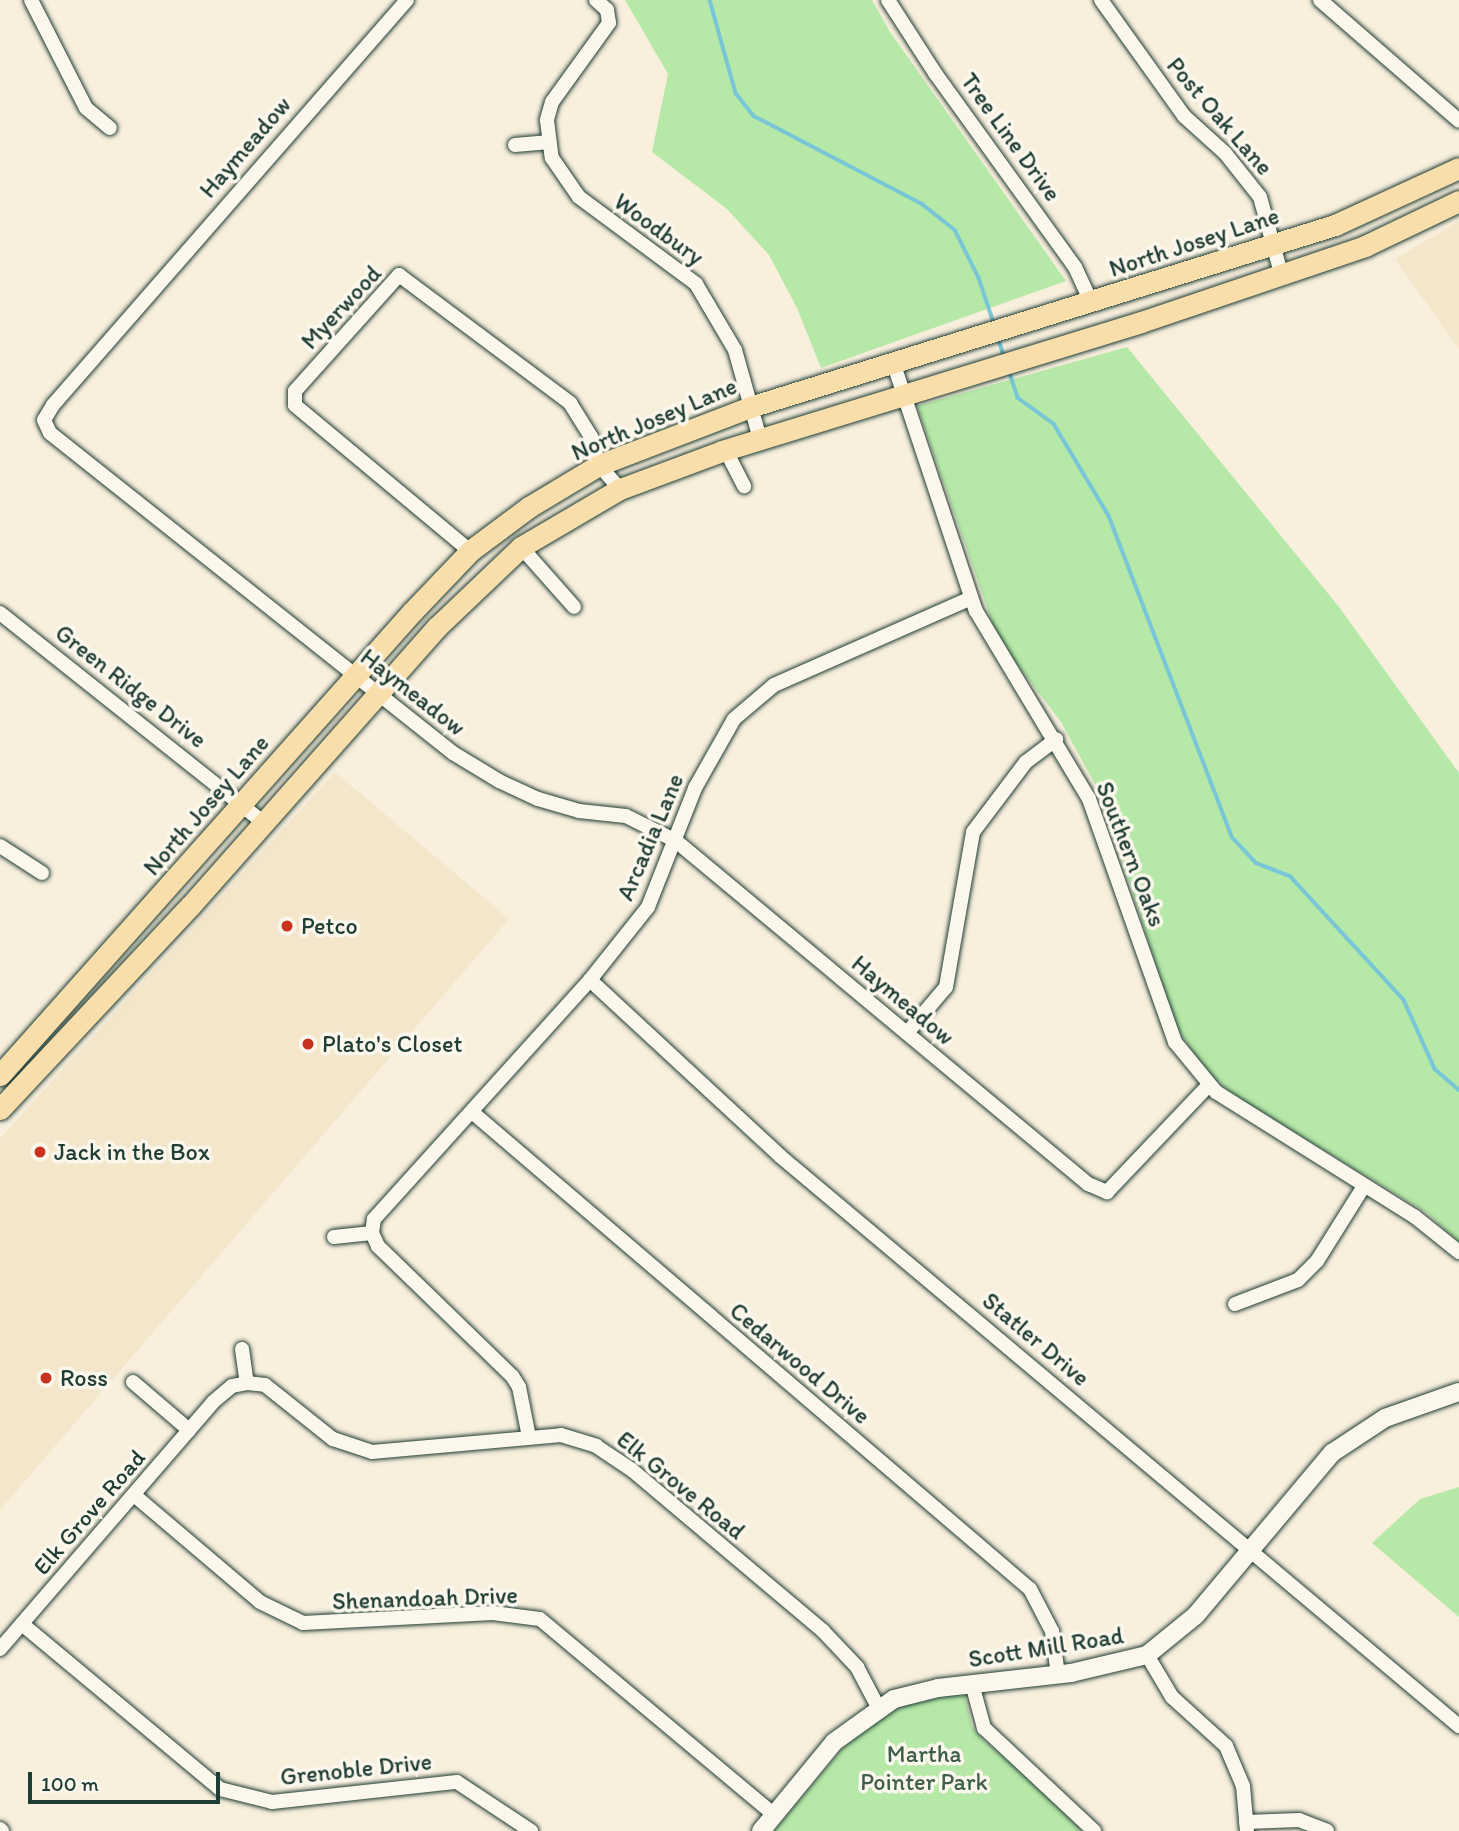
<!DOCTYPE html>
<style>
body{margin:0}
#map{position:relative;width:1459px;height:1831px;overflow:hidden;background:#f8efdd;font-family:Itim,sans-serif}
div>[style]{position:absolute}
.built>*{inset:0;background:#f4e6cb}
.green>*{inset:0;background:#b6e8a8}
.stream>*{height:3.5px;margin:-1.75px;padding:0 1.75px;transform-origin:1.75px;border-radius:1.75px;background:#79c6d7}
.roads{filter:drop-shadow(0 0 2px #1f3d34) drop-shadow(0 0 2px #1f3d34)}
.minor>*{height:14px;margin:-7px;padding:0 7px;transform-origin:7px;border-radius:7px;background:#fbf7ec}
.tertiary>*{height:18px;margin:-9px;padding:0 9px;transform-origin:9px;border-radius:9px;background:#fbf7ec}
.primary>*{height:21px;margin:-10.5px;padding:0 10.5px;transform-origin:10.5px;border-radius:10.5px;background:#f8deab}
.dots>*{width:19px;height:19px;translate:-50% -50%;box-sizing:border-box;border:4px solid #fbf7ec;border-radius:50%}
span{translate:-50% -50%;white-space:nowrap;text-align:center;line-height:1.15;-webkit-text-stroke:7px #fbf7ec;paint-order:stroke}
.street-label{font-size:24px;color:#1f3d34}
.poi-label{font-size:24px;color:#1f3d34}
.left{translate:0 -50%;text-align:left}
.park-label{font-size:24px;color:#3d5f4b}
.scale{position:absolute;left:28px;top:1772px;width:192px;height:32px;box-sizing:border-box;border:4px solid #1f3d34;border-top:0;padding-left:9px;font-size:21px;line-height:24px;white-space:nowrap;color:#1f3d34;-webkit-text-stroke:5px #fbf7ec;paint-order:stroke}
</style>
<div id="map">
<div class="built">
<div style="clip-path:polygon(1459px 221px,1459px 349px,1395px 259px)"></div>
<div style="clip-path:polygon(335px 772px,509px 919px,0 1510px,0 1138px)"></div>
</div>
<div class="green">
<div style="clip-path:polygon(625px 0,872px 0,890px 32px,1066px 281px,821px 368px,797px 308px,769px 255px,727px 209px,652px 152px,668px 74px)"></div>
<div style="clip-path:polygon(1127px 347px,1339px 607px,1459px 773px,1459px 1242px,1427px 1213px,1235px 1096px,1205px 1070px,1176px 1026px,1101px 795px,1061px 722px,998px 639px,917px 406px)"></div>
<div style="clip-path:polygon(1459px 1487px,1459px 1617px,1372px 1543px,1420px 1499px)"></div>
<div style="clip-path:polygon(953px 1694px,965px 1696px,972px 1726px,984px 1741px,1047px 1793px,1082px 1831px,774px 1831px,842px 1749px,872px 1722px,913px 1701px)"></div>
</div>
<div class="stream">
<div style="left:710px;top:0;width:97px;rotate:74.4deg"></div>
<div style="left:736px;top:93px;width:29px;rotate:52deg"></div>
<div style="left:754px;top:116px;width:190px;rotate:27.6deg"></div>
<div style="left:922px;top:204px;width:42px;rotate:38.2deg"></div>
<div style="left:955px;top:230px;width:54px;rotate:63.4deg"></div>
<div style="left:979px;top:278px;width:47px;rotate:71.6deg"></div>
<div style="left:998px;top:337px;width:20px;rotate:72deg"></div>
<div style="left:1009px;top:370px;width:29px;rotate:72deg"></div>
<div style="left:1018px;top:398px;width:44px;rotate:35.8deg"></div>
<div style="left:1054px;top:424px;width:107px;rotate:59.1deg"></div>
<div style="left:1109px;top:516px;width:344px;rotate:69deg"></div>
<div style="left:1232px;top:837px;width:35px;rotate:47deg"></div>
<div style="left:1256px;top:863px;width:36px;rotate:21deg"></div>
<div style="left:1290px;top:876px;width:168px;rotate:47.4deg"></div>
<div style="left:1404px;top:1000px;width:76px;rotate:65.8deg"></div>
<div style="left:1435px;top:1069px;width:32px;rotate:41deg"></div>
</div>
<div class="roads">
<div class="minor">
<div style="left:31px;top:0;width:121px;rotate:63deg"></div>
<div style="left:86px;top:108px;width:31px;rotate:40deg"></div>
<div style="left:407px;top:0;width:538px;rotate:131.16deg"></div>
<div style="left:53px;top:405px;width:17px;rotate:121deg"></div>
<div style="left:44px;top:420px;width:14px;rotate:65deg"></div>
<div style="left:50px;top:433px;width:515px;rotate:38.45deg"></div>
<div style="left:453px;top:753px;width:54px;rotate:31.3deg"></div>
<div style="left:499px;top:781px;width:43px;rotate:24.8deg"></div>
<div style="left:538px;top:799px;width:43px;rotate:16.3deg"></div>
<div style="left:579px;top:811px;width:47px;rotate:6.1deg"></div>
<div style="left:626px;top:816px;width:56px;rotate:26.6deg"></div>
<div style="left:676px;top:841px;width:536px;rotate:39.78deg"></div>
<div style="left:1088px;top:1184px;width:21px;rotate:23deg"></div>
<div style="left:1107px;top:1192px;width:146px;rotate:-46.4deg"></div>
<div style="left:596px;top:0;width:15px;rotate:42deg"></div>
<div style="left:607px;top:10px;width:13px;rotate:81deg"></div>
<div style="left:609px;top:23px;width:97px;rotate:125.8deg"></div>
<div style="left:552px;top:102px;width:19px;rotate:106deg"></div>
<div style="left:547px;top:120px;width:38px;rotate:83deg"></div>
<div style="left:552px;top:158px;width:47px;rotate:55.3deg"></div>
<div style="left:579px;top:197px;width:146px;rotate:36.6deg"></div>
<div style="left:696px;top:284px;width:77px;rotate:59.4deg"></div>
<div style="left:735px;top:350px;width:92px;rotate:74.3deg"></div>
<div style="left:888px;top:0;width:87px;rotate:57.2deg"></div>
<div style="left:935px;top:73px;width:239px;rotate:54.2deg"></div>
<div style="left:1075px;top:267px;width:41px;rotate:65.3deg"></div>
<div style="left:1101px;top:0;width:143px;rotate:54.4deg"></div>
<div style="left:1184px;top:116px;width:55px;rotate:42.1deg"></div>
<div style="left:1225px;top:153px;width:56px;rotate:51.5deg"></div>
<div style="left:1260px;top:197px;width:79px;rotate:74.6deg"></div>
<div style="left:1320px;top:0;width:184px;rotate:41deg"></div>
<div style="left:515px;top:145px;width:32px;rotate:-5deg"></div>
<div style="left:893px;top:362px;width:262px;rotate:71.6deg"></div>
<div style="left:976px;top:611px;width:219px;rotate:59deg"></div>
<div style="left:1089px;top:799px;width:258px;rotate:70.5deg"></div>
<div style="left:1175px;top:1042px;width:65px;rotate:50.6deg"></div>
<div style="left:1216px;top:1092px;width:234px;rotate:32.1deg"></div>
<div style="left:1414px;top:1216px;width:58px;rotate:38.7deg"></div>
<div style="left:725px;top:449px;width:42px;rotate:62.8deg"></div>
<div style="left:521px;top:547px;width:80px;rotate:48.5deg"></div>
<div style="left:470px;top:551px;width:228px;rotate:-140.2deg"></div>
<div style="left:295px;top:405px;width:14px;rotate:-90deg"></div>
<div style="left:295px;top:391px;width:156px;rotate:-48.1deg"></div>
<div style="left:399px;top:275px;width:214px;rotate:36.8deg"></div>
<div style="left:570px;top:403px;width:40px;rotate:58deg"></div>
<div style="left:591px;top:437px;width:29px;rotate:74deg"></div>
<div style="left:599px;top:465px;width:32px;rotate:49deg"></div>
<div style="left:0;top:613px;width:337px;rotate:38.5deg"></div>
<div style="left:0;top:846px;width:50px;rotate:32.7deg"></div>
<div style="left:590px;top:980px;width:259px;rotate:42.8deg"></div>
<div style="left:780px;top:1156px;width:887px;rotate:40.01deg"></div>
<div style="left:907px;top:1033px;width:60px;rotate:-49.7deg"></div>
<div style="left:946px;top:987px;width:157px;rotate:-80.1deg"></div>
<div style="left:973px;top:832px;width:88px;rotate:-52.9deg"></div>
<div style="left:1026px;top:762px;width:38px;rotate:-37deg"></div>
<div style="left:472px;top:1112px;width:734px;rotate:40.53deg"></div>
<div style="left:1030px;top:1589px;width:47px;rotate:62.4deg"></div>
<div style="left:1052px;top:1631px;width:44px;rotate:82.2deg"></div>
<div style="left:334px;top:1237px;width:38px;rotate:-6deg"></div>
<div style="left:1235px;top:1304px;width:67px;rotate:-20.9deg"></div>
<div style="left:1298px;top:1280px;width:27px;rotate:-45deg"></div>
<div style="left:1317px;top:1261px;width:89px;rotate:-57.9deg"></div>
<div style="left:242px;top:1349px;width:34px;rotate:82deg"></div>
<div style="left:133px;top:1382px;width:74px;rotate:40.6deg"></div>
<div style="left:529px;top:1437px;width:51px;rotate:-101.3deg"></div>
<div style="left:519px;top:1387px;width:13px;rotate:-122deg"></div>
<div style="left:512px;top:1376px;width:187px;rotate:-135.9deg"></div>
<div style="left:378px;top:1246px;width:14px;rotate:-115deg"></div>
<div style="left:372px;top:1233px;width:14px;rotate:-82deg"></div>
<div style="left:374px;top:1219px;width:322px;rotate:-47.9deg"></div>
<div style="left:590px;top:980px;width:93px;rotate:-51.5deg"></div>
<div style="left:648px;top:907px;width:128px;rotate:-68.4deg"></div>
<div style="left:695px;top:788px;width:79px;rotate:-60.5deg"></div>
<div style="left:734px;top:719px;width:52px;rotate:-40.4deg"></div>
<div style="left:774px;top:685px;width:215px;rotate:-23.8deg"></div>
<div style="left:134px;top:1495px;width:165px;rotate:40.3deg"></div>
<div style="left:260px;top:1602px;width:48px;rotate:26deg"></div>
<div style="left:303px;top:1623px;width:190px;rotate:-3deg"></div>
<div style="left:493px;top:1613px;width:47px;rotate:7.3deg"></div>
<div style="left:540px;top:1619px;width:305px;rotate:39.9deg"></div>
<div style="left:22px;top:1624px;width:258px;rotate:39.8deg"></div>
<div style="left:220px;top:1789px;width:54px;rotate:14deg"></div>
<div style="left:272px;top:1802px;width:186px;rotate:-6.2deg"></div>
<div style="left:457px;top:1782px;width:89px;rotate:33.5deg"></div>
<div style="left:0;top:1649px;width:326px;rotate:-49.2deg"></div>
<div style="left:213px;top:1402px;width:25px;rotate:-40deg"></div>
<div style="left:232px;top:1386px;width:15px;rotate:-11deg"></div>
<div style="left:247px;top:1383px;width:18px;rotate:6deg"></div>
<div style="left:265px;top:1385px;width:87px;rotate:38.5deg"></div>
<div style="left:333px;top:1439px;width:41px;rotate:18.4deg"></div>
<div style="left:372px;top:1452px;width:190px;rotate:-5.1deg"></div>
<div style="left:561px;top:1435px;width:37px;rotate:17deg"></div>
<div style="left:596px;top:1446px;width:43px;rotate:33.7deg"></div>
<div style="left:632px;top:1470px;width:250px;rotate:40.1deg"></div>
<div style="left:823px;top:1631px;width:50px;rotate:46.6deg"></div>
<div style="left:857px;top:1667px;width:45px;rotate:62.3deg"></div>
<div style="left:1147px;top:1655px;width:49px;rotate:59.2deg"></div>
<div style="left:1172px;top:1697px;width:73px;rotate:42.2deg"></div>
<div style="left:1226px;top:1746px;width:43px;rotate:67deg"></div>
<div style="left:1243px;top:1786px;width:45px;rotate:84.9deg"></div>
<div style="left:972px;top:1684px;width:46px;rotate:74.7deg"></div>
<div style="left:984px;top:1728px;width:151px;rotate:43.1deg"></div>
<div style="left:1246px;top:1822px;width:53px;rotate:-2.2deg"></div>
<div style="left:1299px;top:1820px;width:30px;rotate:21deg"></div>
<div style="left:0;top:1829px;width:3px;rotate:45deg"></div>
</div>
<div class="tertiary">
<div style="left:761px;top:1831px;width:115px;rotate:-50.6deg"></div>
<div style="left:834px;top:1742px;width:74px;rotate:-35.6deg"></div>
<div style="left:894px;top:1699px;width:45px;rotate:-14deg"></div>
<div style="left:938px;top:1688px;width:134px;rotate:-6.4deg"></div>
<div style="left:1071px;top:1673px;width:78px;rotate:-13.3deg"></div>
<div style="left:1147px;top:1655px;width:63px;rotate:-39.2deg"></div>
<div style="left:1196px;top:1615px;width:212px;rotate:-50deg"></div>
<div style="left:1332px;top:1453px;width:64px;rotate:-33.4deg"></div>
<div style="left:1385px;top:1418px;width:78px;rotate:-19.4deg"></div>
</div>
<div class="primary">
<div style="left:0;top:1075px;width:620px;rotate:-48.34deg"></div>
<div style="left:412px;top:612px;width:84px;rotate:-46.4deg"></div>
<div style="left:470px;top:551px;width:74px;rotate:-36.7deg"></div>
<div style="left:529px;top:507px;width:82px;rotate:-31deg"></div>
<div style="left:599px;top:465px;width:162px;rotate:-21deg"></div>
<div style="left:750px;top:407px;width:613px;rotate:-17.28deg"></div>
<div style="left:1335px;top:225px;width:136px;rotate:-24.7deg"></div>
<div style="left:0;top:1109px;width:279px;rotate:-46.9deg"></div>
<div style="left:191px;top:905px;width:371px;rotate:-48.5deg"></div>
<div style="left:437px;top:627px;width:116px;rotate:-43.6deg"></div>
<div style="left:521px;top:547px;width:115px;rotate:-30.4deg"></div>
<div style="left:620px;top:489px;width:109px;rotate:-20.4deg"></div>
<div style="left:722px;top:451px;width:438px;rotate:-17.1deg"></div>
<div style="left:1141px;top:322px;width:237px;rotate:-18.7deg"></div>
<div style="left:1365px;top:246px;width:104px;rotate:-25.6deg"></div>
</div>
</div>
<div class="dots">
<div style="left:287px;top:926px;background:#c8321e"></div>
<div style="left:308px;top:1044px;background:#c8321e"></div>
<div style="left:40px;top:1152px;background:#c8321e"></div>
<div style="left:46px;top:1378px;background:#c8321e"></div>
</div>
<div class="street-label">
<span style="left:1220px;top:116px;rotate:49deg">Post Oak Lane</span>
<span style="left:1011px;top:137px;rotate:54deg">Tree Line Drive</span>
<span style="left:245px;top:147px;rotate:-49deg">Haymeadow</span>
<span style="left:659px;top:229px;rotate:36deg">Woodbury</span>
<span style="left:1194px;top:242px;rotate:-18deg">North Josey Lane</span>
<span style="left:341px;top:307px;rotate:-47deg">Myerwood</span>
<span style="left:654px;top:419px;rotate:-23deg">North Josey Lane</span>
<span style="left:131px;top:686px;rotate:38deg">Green Ridge Drive</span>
<span style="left:413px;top:692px;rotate:38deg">Haymeadow</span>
<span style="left:206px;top:805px;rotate:-49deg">North Josey Lane</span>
<span style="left:650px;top:837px;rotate:-67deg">Arcadia Lane</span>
<span style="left:1131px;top:854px;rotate:69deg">Southern Oaks</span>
<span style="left:903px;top:1000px;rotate:40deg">Haymeadow</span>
<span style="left:1036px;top:1339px;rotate:40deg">Statler Drive</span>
<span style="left:800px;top:1363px;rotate:40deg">Cedarwood Drive</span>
<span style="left:681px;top:1485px;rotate:39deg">Elk Grove Road</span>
<span style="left:89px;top:1512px;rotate:-49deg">Elk Grove Road</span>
<span style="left:425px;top:1598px;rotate:-2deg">Shenandoah Drive</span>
<span style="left:1046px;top:1647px;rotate:-9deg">Scott Mill Road</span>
<span style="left:356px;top:1769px;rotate:-6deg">Grenoble Drive</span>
</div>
<div class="poi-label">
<span class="left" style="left:301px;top:926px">Petco</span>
<span class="left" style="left:322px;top:1044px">Plato's Closet</span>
<span class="left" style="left:54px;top:1152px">Jack in the Box</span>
<span class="left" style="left:60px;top:1378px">Ross</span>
</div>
<div class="park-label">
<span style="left:924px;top:1768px">Martha<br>Pointer Park</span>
</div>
<div class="scale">100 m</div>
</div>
